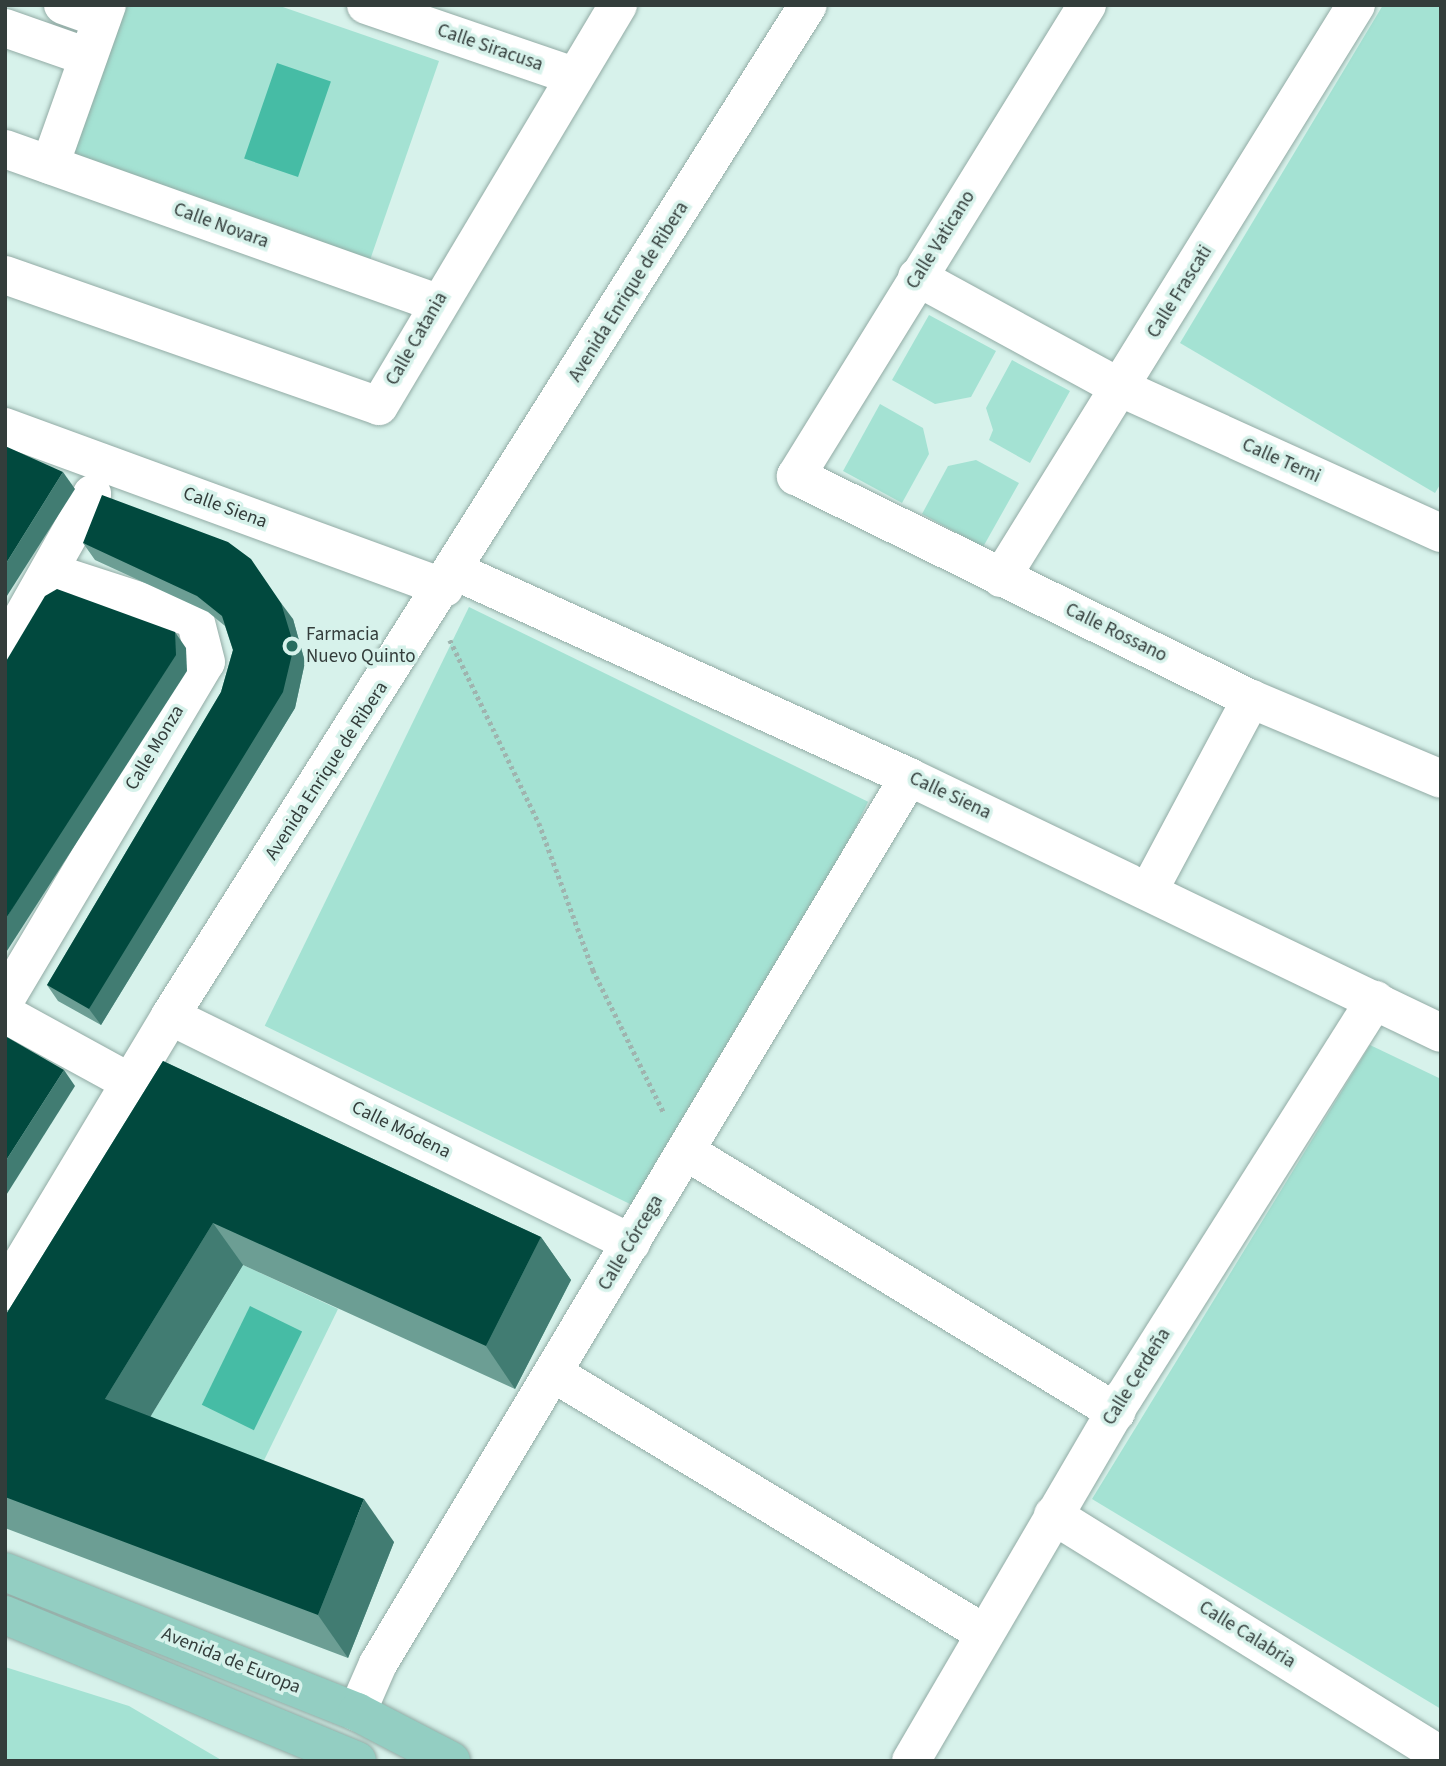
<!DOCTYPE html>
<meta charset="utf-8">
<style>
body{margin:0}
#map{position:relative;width:1446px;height:1766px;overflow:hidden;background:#d7f2eb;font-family:"Source Sans 3",sans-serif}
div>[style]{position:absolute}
.green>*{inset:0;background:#a4e2d3;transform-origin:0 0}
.water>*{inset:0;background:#46bca5;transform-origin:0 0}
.path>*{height:4.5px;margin-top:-2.25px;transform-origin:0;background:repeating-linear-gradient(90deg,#9fb4af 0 3.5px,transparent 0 7px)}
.roads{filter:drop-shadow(0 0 2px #92aba5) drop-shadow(0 0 2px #92aba5)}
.minor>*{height:38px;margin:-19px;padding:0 19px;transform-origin:19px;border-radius:19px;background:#fff}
.major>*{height:38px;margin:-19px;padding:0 19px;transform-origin:19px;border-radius:19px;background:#93cec2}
.wall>*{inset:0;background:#6c9e94}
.shaded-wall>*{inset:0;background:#417c72}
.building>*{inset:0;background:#01493e}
.dots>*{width:19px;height:19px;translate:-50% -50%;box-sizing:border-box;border:4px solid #d7f2eb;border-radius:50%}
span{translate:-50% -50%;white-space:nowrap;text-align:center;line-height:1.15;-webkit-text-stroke:7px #d7f2eb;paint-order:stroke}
.street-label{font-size:19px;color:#333d3b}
.poi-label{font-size:19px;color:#333d3b}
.left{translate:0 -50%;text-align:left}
.frame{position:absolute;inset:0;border:7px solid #333d3b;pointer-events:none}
</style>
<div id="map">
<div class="green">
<div style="clip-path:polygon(124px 5px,277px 5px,439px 61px,370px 260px,70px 157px)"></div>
<div style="clip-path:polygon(1383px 5px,1441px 5px,1441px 483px,1435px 493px,1180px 343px)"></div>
<div style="clip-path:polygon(929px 315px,996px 351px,971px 397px,935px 404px,892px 380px)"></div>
<div style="clip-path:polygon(1012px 360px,1070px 391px,1030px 463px,989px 440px,993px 430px,986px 408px)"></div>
<div style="clip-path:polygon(880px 404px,923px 428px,929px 454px,902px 503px,843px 471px)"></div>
<div style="clip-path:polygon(976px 460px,1019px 483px,983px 547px,922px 514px,948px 466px)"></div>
<div style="left:469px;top:607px;width:444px;height:466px;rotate:26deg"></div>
<div style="clip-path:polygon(1370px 1045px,1441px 1079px,1441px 1709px,1092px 1499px)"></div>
<div style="clip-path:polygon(243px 1265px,338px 1309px,251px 1487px,135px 1442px)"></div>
<div style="clip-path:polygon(5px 1667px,129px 1706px,223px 1761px,5px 1761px)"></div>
</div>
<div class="water">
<div style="left:277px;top:63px;width:57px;height:101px;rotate:19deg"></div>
<div style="left:250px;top:1306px;width:58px;height:110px;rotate:26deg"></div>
</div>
<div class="path">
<div style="left:450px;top:640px;width:203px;rotate:64.1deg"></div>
<div style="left:539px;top:823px;width:157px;rotate:69.8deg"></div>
<div style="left:593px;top:970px;width:160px;rotate:63.6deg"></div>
</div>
<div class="roads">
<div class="minor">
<div style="left:63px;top:5px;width:41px;rotate:19.7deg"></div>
<div style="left:366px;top:5px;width:219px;rotate:18.9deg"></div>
<div style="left:1087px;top:5px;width:554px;rotate:121.71deg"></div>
<div style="left:796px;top:476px;width:507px;rotate:26.11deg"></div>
<div style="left:1251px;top:699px;width:206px;rotate:22.8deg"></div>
<div style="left:5px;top:28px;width:88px;rotate:19.3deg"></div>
<div style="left:5px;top:149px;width:460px;rotate:19.6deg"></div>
<div style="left:50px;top:165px;width:170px;rotate:-70.4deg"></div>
<div style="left:5px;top:275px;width:396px;rotate:19.3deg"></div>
<div style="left:379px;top:406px;width:467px;rotate:-59.2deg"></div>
<div style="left:917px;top:277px;width:232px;rotate:28.6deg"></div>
<div style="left:1121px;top:388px;width:351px;rotate:24.4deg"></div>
<div style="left:5px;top:427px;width:468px;rotate:20.1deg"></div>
<div style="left:455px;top:571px;width:499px;rotate:24.4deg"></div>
<div style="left:909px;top:777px;width:590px;rotate:25.7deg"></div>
<div style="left:1001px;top:578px;width:674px;rotate:-58.22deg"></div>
<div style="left:5px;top:648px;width:177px;rotate:-60.5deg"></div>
<div style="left:1149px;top:890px;width:217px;rotate:-61.9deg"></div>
<div style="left:5px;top:1000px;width:393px;rotate:-59.3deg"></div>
<div style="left:206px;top:662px;width:44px;rotate:-104.3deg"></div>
<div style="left:195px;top:619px;width:149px;rotate:-162.1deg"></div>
<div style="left:5px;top:1014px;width:144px;rotate:28.7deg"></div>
<div style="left:170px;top:1016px;width:514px;rotate:26.22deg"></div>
<div style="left:687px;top:1152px;width:502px;rotate:31.22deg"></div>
<div style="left:5px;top:1291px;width:321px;rotate:-59deg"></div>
<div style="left:170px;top:1016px;width:1195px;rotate:-57.75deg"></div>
<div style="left:553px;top:1373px;width:501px;rotate:31.12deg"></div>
<div style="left:1053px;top:1515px;width:457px;rotate:31.8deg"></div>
<div style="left:357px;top:1712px;width:52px;rotate:-66.4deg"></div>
<div style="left:378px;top:1664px;width:1034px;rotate:-59.09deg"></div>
<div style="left:911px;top:1761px;width:422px;rotate:-59.7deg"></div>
<div style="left:1124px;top:1397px;width:470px;rotate:-57.7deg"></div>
</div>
<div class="major">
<div style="left:5px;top:1572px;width:379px;rotate:21.7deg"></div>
<div style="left:357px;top:1712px;width:106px;rotate:27.5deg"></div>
<div style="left:5px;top:1615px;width:381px;rotate:22.5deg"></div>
</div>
</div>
<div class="wall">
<div style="clip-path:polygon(83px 543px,293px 619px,305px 662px,295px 708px,101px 1025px,58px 1001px,47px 985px,221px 692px,233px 650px,225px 626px,208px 612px,95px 560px)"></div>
<div style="clip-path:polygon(163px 1061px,541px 1237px,571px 1280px,515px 1389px,243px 1265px,150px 1416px,394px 1542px,348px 1658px,5px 1528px,5px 1316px)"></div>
</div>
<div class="shaded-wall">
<div style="clip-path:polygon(63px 472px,75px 489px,5px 599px,5px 565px)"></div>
<div style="clip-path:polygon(281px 603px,293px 619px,305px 662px,295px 708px,101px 1025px,89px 1009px)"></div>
<div style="clip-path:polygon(175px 632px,186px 648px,187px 671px,5px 954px,5px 920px)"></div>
<div style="clip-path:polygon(64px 1070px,75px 1086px,5px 1197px,5px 1162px)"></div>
<div style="clip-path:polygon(213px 1223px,243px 1265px,135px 1442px,105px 1399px)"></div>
<div style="clip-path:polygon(541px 1237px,571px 1280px,515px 1389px,486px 1346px)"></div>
<div style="clip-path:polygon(364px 1499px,394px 1542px,348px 1658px,318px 1615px)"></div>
</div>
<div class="building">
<div style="clip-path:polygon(5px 446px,63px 472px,5px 565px)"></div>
<div style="clip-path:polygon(102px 495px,228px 542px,251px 559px,281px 603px,294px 646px,283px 692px,89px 1009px,47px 985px,221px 692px,233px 650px,222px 616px,197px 596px,83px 543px)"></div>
<div style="clip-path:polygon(57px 589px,175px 632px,176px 655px,5px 920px,5px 663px,45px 596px)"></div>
<div style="clip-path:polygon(5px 1036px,64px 1070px,5px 1162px)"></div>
<div style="clip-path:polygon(163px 1061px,541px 1237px,486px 1346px,213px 1223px,105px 1399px,364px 1499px,318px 1615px,5px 1497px,5px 1316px)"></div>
</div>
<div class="dots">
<div style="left:292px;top:646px;background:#276c5e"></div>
</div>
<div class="street-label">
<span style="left:490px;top:48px;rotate:19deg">Calle Siracusa</span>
<span style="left:221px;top:226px;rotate:20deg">Calle Novara</span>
<span style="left:941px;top:240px;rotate:-58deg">Calle Vaticano</span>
<span style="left:629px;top:292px;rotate:-58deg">Avenida Enrique de Ribera</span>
<span style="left:1180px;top:292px;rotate:-58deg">Calle Frascati</span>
<span style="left:417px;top:339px;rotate:-60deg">Calle Catania</span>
<span style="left:1281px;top:461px;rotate:24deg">Calle Terni</span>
<span style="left:225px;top:508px;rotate:20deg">Calle Siena</span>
<span style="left:1116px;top:633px;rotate:26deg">Calle Rossano</span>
<span style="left:155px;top:748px;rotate:-59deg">Calle Monza</span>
<span style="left:327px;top:771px;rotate:-57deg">Avenida Enrique de Ribera</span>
<span style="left:950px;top:796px;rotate:25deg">Calle Siena</span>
<span style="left:401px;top:1130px;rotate:26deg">Calle Módena</span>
<span style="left:631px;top:1243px;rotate:-59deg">Calle Córcega</span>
<span style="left:1137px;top:1377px;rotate:-58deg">Calle Cerdeña</span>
<span style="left:1247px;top:1635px;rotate:32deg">Calle Calabria</span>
<span style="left:231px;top:1661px;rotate:22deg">Avenida de Europa</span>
</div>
<div class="poi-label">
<span class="left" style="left:306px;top:646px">Farmacia<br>Nuevo Quinto</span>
</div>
<div class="frame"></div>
</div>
